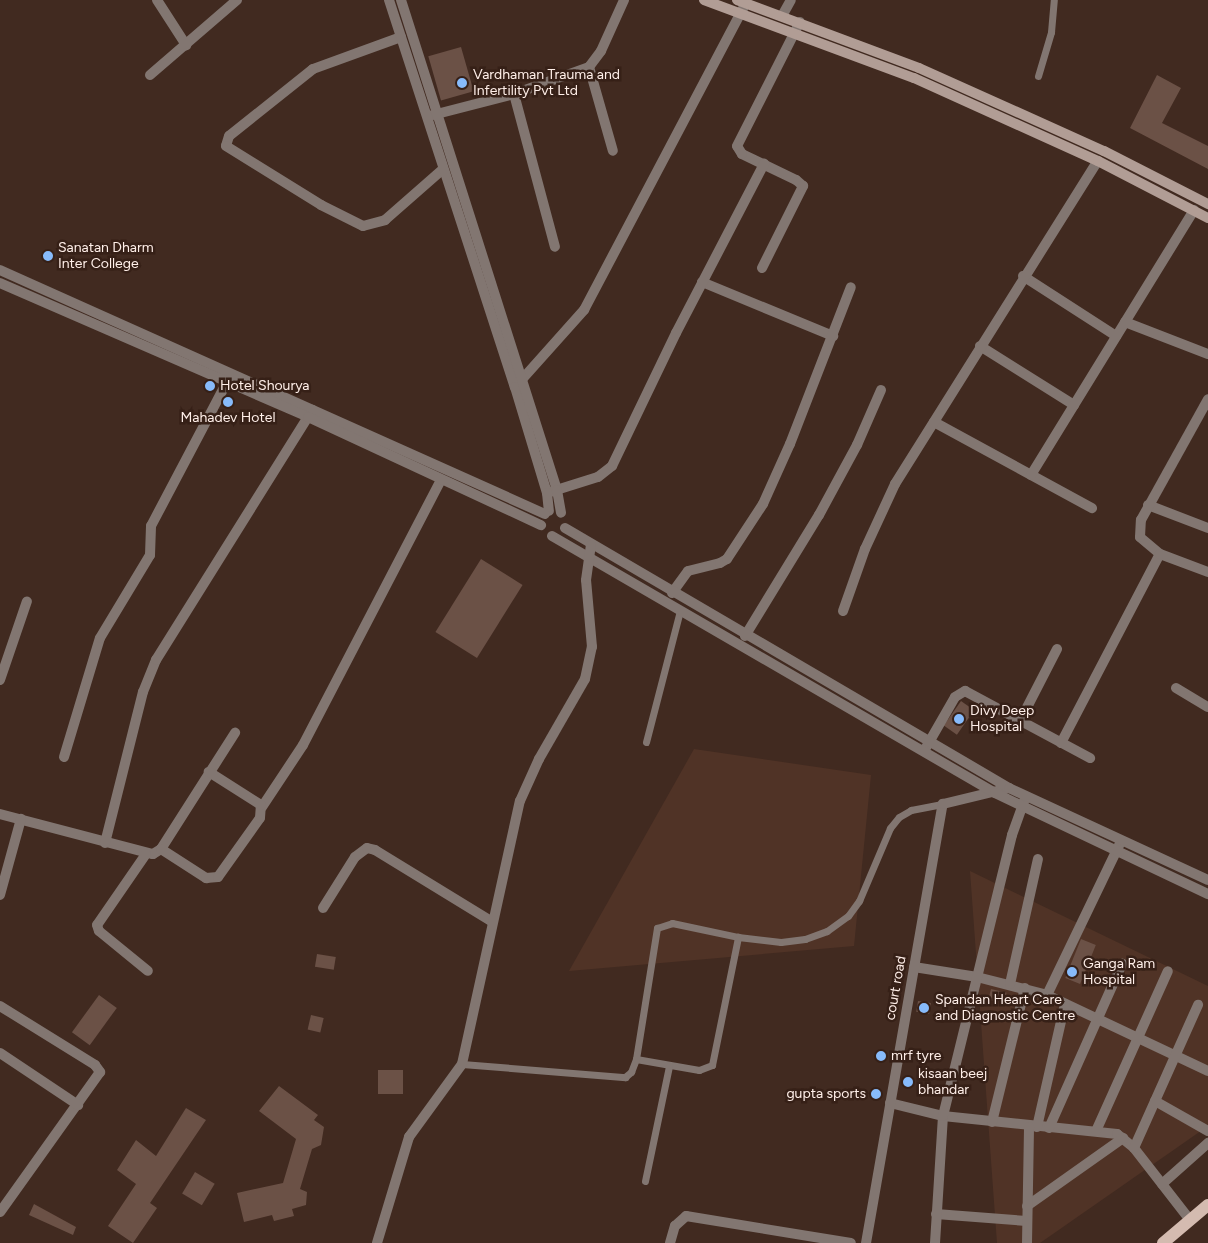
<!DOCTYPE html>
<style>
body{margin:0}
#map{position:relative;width:1208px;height:1243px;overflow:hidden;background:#412a20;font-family:Figtree,sans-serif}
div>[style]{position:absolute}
.built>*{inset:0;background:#503326}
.building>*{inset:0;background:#6b5146;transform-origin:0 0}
.service>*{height:7px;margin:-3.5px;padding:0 3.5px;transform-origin:3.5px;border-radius:3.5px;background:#827671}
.minor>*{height:10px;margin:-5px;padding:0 5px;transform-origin:5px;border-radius:5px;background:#827671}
.tertiary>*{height:10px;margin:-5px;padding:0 5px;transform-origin:5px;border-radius:5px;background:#827671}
.secondary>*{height:10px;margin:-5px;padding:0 5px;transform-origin:5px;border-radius:5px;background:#b19d95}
.primary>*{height:12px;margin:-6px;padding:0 6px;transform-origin:6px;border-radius:6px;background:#d4bbb0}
.dots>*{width:14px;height:14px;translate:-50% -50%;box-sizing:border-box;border:2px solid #362017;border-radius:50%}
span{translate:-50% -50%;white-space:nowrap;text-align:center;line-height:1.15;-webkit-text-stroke:5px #362017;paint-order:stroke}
.poi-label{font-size:14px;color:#ffefe9}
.left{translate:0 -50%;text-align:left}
.right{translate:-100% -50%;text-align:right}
.street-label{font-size:14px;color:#ffefe9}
</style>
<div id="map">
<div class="built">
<div style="clip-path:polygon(694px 749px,871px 775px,854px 946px,569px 971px)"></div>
<div style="clip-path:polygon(970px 871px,1208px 986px,1208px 1126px,1040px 1243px,997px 1243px)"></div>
</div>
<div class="building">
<div style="left:461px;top:47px;width:46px;height:34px;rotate:74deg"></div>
<div style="clip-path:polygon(1157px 75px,1181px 88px,1162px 123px,1208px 146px,1208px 169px,1130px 128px)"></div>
<div style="left:481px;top:559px;width:49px;height:86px;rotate:32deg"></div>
<div style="left:961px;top:701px;width:16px;height:30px;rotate:35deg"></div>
<div style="left:1081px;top:939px;width:16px;height:42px;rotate:22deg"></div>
<div style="left:317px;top:954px;width:19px;height:13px;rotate:9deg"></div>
<div style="left:991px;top:989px;width:16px;height:11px;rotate:14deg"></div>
<div style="left:99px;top:995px;width:22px;height:46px;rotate:36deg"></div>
<div style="left:918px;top:1001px;width:13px;height:11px;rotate:9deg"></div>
<div style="left:311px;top:1015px;width:13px;height:15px;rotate:13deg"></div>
<div style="left:378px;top:1070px;width:25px;height:24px"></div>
<div style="clip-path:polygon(279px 1086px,318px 1115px,314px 1120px,324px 1127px,321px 1145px,312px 1149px,300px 1189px,307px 1192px,306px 1205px,292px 1209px,294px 1216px,274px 1221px,272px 1215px,244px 1222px,237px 1193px,283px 1183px,296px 1139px,259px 1111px)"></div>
<div style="clip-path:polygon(186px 1108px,206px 1120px,150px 1203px,157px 1208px,133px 1243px,108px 1226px,136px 1184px,117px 1170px,136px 1140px,156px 1156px)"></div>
<div style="left:195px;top:1172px;width:23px;height:25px;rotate:31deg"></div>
<div style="clip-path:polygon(34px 1204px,76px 1227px,73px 1235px,29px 1215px)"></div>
</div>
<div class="service">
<div style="left:1038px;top:76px;width:46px;rotate:-73.5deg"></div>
<div style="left:1051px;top:32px;width:32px;rotate:-85deg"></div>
<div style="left:646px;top:742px;width:135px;rotate:-75.5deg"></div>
<div style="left:636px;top:1059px;width:64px;rotate:9.9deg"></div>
<div style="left:699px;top:1070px;width:14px;rotate:-21deg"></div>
<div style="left:712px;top:1065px;width:131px;rotate:-78.5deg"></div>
<div style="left:462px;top:1064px;width:164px;rotate:4.6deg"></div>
<div style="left:625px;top:1077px;width:8px;rotate:-40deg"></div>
<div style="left:631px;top:1072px;width:14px;rotate:-69deg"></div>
<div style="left:636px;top:1059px;width:133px;rotate:-80.9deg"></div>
<div style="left:657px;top:928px;width:16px;rotate:-18deg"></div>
<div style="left:672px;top:923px;width:67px;rotate:12deg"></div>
<div style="left:738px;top:937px;width:43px;rotate:6.6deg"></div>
<div style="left:781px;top:942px;width:24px;rotate:-7deg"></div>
<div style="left:805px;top:939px;width:23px;rotate:-20deg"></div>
<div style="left:827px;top:931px;width:26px;rotate:-36deg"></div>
<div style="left:848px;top:916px;width:19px;rotate:-54deg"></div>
<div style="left:859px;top:901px;width:79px;rotate:-67deg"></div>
<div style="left:890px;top:828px;width:14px;rotate:-51deg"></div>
<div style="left:899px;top:817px;width:14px;rotate:-30deg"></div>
<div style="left:911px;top:810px;width:33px;rotate:-11deg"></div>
<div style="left:645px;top:1181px;width:117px;rotate:-78.2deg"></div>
</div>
<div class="minor">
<div style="left:157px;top:0;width:54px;rotate:57.2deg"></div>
<div style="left:782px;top:16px;width:18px;rotate:-61deg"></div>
<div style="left:401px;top:37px;width:94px;rotate:160deg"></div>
<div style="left:313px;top:69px;width:107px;rotate:141.4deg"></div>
<div style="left:229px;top:136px;width:10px;rotate:107deg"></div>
<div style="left:226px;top:146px;width:112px;rotate:31.8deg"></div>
<div style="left:321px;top:205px;width:47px;rotate:26.6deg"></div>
<div style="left:363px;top:226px;width:23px;rotate:-15deg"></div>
<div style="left:385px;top:220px;width:77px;rotate:-41.3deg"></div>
<div style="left:589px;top:67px;width:87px;rotate:74.1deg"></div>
<div style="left:150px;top:75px;width:115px;rotate:-40.8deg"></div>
<div style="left:514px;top:94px;width:158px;rotate:75deg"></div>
<div style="left:429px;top:116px;width:88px;rotate:-14.5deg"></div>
<div style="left:514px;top:94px;width:80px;rotate:-19.8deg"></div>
<div style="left:589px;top:67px;width:20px;rotate:-53deg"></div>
<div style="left:601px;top:51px;width:56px;rotate:-65.7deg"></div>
<div style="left:762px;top:268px;width:92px;rotate:-63.4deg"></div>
<div style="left:803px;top:186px;width:9px;rotate:-139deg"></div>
<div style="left:796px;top:180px;width:60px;rotate:-154.3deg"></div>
<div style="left:742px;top:154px;width:9px;rotate:-122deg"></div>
<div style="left:737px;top:146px;width:139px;rotate:-63.1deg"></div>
<div style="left:1023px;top:276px;width:111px;rotate:32.8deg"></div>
<div style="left:702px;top:282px;width:142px;rotate:22.4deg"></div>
<div style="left:1125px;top:322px;width:89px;rotate:21.1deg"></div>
<div style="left:980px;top:346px;width:111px;rotate:32.1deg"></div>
<div style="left:517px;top:385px;width:101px;rotate:-48.2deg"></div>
<div style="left:584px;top:310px;width:347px;rotate:-62.2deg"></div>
<div style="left:934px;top:422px;width:180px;rotate:28.6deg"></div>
<div style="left:1031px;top:475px;width:311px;rotate:-58.4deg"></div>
<div style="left:550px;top:492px;width:50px;rotate:-17.4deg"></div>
<div style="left:598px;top:477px;width:18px;rotate:-38deg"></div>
<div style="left:612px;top:466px;width:148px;rotate:-64.3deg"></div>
<div style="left:676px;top:333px;width:191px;rotate:-62.5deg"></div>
<div style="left:1148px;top:505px;width:64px;rotate:21deg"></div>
<div style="left:1160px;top:554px;width:26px;rotate:-140deg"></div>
<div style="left:1140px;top:537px;width:17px;rotate:-87deg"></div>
<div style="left:1141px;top:520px;width:138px;rotate:-61deg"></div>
<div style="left:672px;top:593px;width:27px;rotate:-54deg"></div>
<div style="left:688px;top:571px;width:33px;rotate:-14deg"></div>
<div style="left:720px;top:563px;width:8px;rotate:-30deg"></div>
<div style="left:727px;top:559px;width:66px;rotate:-56.8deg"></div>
<div style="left:763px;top:504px;width:66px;rotate:-65.8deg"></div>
<div style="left:790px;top:444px;width:168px;rotate:-68.8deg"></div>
<div style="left:843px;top:611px;width:66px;rotate:-70.5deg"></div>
<div style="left:865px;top:549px;width:72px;rotate:-65.2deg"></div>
<div style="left:895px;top:484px;width:381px;rotate:-57.9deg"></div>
<div style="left:745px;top:636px;width:142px;rotate:-58.6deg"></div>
<div style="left:819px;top:515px;width:80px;rotate:-61.5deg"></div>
<div style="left:857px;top:445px;width:60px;rotate:-66.4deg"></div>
<div style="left:0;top:680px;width:83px;rotate:-71.1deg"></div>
<div style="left:1176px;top:688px;width:37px;rotate:31deg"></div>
<div style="left:1020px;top:721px;width:81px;rotate:-62.8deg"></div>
<div style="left:1061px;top:743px;width:213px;rotate:-62.4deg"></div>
<div style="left:1160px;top:554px;width:51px;rotate:20.6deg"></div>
<div style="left:924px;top:751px;width:62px;rotate:-60.1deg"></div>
<div style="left:955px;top:697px;width:12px;rotate:-31deg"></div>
<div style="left:965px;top:691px;width:142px;rotate:28.2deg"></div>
<div style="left:64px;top:757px;width:124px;rotate:-73.2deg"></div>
<div style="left:100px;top:638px;width:97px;rotate:-58.9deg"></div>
<div style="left:150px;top:555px;width:29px;rotate:-88deg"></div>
<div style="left:151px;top:526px;width:170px;rotate:-62.2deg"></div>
<div style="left:262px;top:807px;width:74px;rotate:-56.5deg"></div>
<div style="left:303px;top:745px;width:299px;rotate:-62.5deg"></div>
<div style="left:0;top:814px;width:158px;rotate:14.7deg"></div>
<div style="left:153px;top:854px;width:9px;rotate:-32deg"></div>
<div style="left:161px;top:849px;width:138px;rotate:-57.5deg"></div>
<div style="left:105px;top:843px;width:156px;rotate:-75.9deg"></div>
<div style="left:143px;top:692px;width:35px;rotate:-68deg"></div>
<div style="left:156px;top:660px;width:295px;rotate:-58deg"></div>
<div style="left:161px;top:849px;width:54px;rotate:32.8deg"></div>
<div style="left:206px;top:878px;width:12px;rotate:-5deg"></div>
<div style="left:218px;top:877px;width:72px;rotate:-54.6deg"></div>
<div style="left:260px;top:818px;width:13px;rotate:-86deg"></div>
<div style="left:261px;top:805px;width:62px;rotate:-147.6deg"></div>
<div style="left:146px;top:854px;width:86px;rotate:124.6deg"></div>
<div style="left:97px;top:925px;width:6px;rotate:72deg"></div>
<div style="left:99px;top:931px;width:63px;rotate:39.2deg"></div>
<div style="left:0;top:895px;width:79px;rotate:-74.6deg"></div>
<div style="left:323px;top:908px;width:60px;rotate:-57.9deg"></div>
<div style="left:355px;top:857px;width:15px;rotate:-37deg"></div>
<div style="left:367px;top:848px;width:8px;rotate:14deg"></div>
<div style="left:375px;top:850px;width:136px;rotate:31.5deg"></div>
<div style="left:914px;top:967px;width:64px;rotate:9deg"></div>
<div style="left:977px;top:977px;width:72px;rotate:14.4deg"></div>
<div style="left:1047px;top:995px;width:178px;rotate:25.3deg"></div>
<div style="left:1010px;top:984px;width:128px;rotate:-77.4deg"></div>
<div style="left:1047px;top:995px;width:169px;rotate:-64.3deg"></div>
<div style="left:0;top:1006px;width:112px;rotate:31.8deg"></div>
<div style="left:95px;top:1065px;width:9px;rotate:54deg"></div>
<div style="left:100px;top:1072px;width:172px;rotate:125.5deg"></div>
<div style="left:0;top:1053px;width:94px;rotate:33.7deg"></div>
<div style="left:1155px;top:1101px;width:61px;rotate:29.5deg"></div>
<div style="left:890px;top:1103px;width:55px;rotate:13.8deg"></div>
<div style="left:943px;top:1116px;width:175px;rotate:5.9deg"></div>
<div style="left:1117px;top:1134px;width:22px;rotate:39deg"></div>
<div style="left:1134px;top:1148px;width:91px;rotate:52.1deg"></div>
<div style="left:1190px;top:1220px;width:6px;rotate:-39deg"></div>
<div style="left:992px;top:1122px;width:138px;rotate:-76.2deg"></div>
<div style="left:1037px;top:1127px;width:126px;rotate:-77.2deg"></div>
<div style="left:1049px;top:1128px;width:180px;rotate:-66deg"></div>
<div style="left:1096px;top:1131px;width:175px;rotate:-65.8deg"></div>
<div style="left:1134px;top:1148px;width:157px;rotate:-65.9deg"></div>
<div style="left:1162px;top:1184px;width:62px;rotate:-41.7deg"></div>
<div style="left:1027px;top:1206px;width:118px;rotate:-35.3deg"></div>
<div style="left:936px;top:1214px;width:91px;rotate:4.4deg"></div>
<div style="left:670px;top:1243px;width:18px;rotate:-74deg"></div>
<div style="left:675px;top:1226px;width:15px;rotate:-42deg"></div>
<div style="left:686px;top:1216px;width:167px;rotate:9.3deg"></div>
<div style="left:866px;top:1243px;width:446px;rotate:-80.1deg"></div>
<div style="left:943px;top:804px;width:68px;rotate:-13.6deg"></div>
<div style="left:935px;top:1243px;width:127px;rotate:-86.4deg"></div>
<div style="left:943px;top:1116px;width:289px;rotate:-76.2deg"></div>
<div style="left:1012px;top:835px;width:41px;rotate:-70.3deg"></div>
<div style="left:1027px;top:1243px;width:116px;rotate:-89deg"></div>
</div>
<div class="tertiary">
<div style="left:389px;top:0;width:407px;rotate:72deg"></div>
<div style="left:515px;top:387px;width:111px;rotate:73.2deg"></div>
<div style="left:547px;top:493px;width:18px;rotate:84deg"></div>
<div style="left:401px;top:0;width:514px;rotate:72.34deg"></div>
<div style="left:557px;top:490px;width:23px;rotate:80deg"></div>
<div style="left:0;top:270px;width:597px;rotate:24.12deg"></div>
<div style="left:0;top:283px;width:336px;rotate:23.5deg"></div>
<div style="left:308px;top:417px;width:257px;rotate:24.9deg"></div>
<div style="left:565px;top:528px;width:515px;rotate:30.35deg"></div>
<div style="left:1009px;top:788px;width:219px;rotate:24.8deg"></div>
<div style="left:552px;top:536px;width:512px;rotate:30.12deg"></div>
<div style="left:995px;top:793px;width:236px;rotate:25.4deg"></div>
<div style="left:377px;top:1243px;width:111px;rotate:-73.2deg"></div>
<div style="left:409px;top:1137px;width:90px;rotate:-54deg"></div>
<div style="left:462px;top:1064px;width:269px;rotate:-77.6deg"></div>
<div style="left:520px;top:801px;width:46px;rotate:-65.7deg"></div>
<div style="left:539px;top:759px;width:92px;rotate:-60.1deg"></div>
<div style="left:585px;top:679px;width:33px;rotate:-78deg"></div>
<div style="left:592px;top:647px;width:67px;rotate:-95.1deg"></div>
<div style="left:586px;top:580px;width:35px;rotate:-82deg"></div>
</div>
<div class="secondary">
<div style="left:704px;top:0;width:224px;rotate:20.4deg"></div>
<div style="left:914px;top:78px;width:202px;rotate:24.3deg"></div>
<div style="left:1098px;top:161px;width:124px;rotate:27.4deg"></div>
<div style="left:737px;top:0;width:194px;rotate:20.5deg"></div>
<div style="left:919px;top:68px;width:203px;rotate:24.2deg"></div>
<div style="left:1104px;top:151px;width:117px;rotate:27deg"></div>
</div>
<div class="primary">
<div style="left:1163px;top:1243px;width:59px;rotate:-40.2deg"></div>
</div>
<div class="dots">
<div style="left:462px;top:83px;background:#87bbfb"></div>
<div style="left:48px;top:256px;background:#87bbfb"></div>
<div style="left:210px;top:386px;background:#87bbfb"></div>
<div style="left:228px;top:402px;background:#87bbfb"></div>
<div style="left:959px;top:719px;background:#87bbfb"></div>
<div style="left:1072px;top:972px;background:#87bbfb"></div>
<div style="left:924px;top:1008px;background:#87bbfb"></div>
<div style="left:881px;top:1056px;background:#87bbfb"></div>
<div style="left:908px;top:1082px;background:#87bbfb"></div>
<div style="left:876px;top:1094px;background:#87bbfb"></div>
</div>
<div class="poi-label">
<span class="left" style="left:473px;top:83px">Vardhaman Trauma and<br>Infertility Pvt Ltd</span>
<span class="left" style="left:58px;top:256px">Sanatan Dharm<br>Inter College</span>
<span class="left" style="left:220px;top:386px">Hotel Shourya</span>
<span style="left:228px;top:418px">Mahadev Hotel</span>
<span class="left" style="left:970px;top:719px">Divy Deep<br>Hospital</span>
<span class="left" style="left:1083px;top:972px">Ganga Ram<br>Hospital</span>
<span class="left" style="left:935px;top:1008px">Spandan Heart Care<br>and Diagnostic Centre</span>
<span class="left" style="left:891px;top:1056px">mrf tyre</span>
<span class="left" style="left:918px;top:1082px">kisaan beej<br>bhandar</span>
<span class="right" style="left:866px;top:1094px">gupta sports</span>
</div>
<div class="street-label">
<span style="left:896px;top:988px;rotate:-80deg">court road</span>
</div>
</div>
